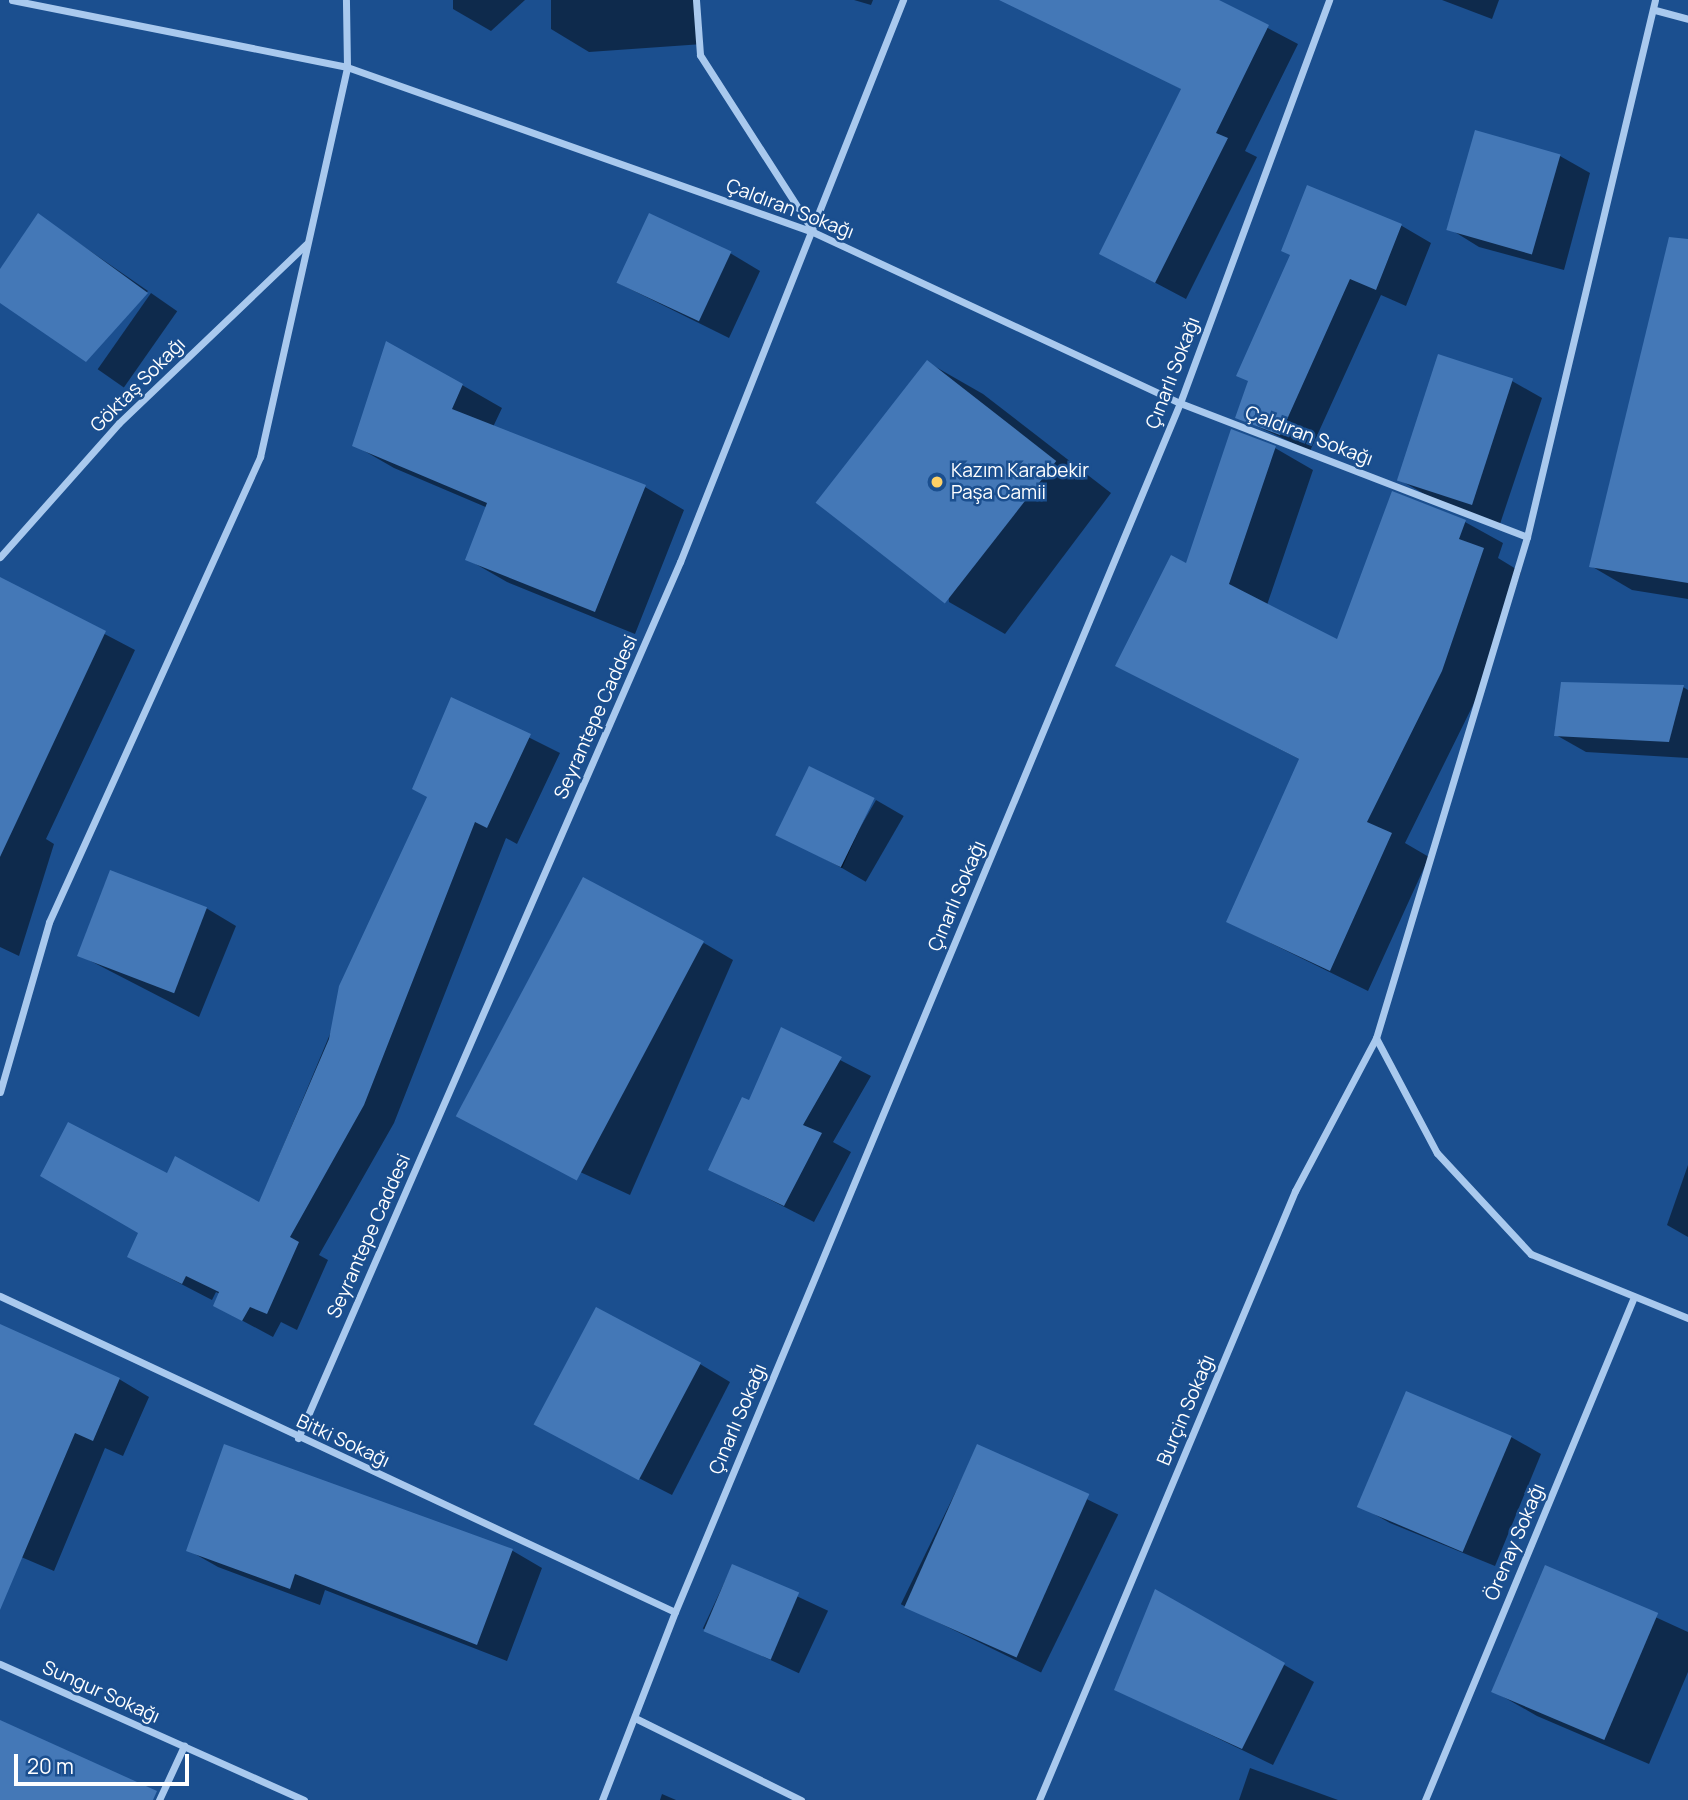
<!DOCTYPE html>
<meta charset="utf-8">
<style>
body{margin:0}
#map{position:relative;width:1688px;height:1800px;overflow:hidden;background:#1b4f8f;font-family:Manrope,sans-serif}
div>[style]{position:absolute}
.shadow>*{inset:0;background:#0007;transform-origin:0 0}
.building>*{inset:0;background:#4478b7;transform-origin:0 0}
.minor>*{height:7px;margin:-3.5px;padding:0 3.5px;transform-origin:3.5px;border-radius:3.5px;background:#a9c9ee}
.dots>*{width:19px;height:19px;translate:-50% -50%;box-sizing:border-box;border:4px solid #1b4f8f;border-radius:50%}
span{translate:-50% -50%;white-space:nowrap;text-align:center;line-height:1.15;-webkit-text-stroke:5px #1b4f8f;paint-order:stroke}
.street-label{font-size:19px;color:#fff}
.poi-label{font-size:19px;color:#fff}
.left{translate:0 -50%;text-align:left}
.scale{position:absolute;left:14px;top:1754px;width:175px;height:32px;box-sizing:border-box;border:4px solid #fff;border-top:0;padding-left:9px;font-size:21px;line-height:24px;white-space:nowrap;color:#fff;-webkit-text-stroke:5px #1b4f8f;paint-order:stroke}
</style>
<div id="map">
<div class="shadow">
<div style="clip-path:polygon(453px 0,525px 0,491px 31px,453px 9px)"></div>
<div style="clip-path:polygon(551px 0,699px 0,703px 44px,589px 52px,551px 29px)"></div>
<div style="clip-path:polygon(854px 0,873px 0,871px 5px)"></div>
<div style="clip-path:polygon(1008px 0,1215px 0,1298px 44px,1245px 151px,1257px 157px,1186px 299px,1101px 254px,1182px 89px)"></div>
<div style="clip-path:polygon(1442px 0,1499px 0,1492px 19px)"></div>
<div style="clip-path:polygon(1560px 156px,1590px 173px,1564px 270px,1479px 247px,1450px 229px)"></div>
<div style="clip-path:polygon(1308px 188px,1402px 226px,1431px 243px,1406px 306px,1381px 295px,1310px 451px,1237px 417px,1292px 256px)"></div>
<div style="clip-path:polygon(38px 215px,148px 291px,86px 360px,0 301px,0 272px)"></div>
<div style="clip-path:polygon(730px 253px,760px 271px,729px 338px,618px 283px)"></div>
<div style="clip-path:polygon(1688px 287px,1688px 599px,1632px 590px,1591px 566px)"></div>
<div style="left:151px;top:293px;width:32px;height:93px;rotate:35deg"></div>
<div style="clip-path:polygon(927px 362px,983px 394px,1111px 493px,1005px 634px,949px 602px)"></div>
<div style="clip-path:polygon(1512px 381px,1542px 398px,1500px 524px,1428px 496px,1398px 479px)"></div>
<div style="clip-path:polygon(462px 385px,502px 408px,493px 427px,645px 487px,684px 510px,635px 634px,507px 582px,467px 559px,488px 508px,394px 468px,354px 445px)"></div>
<div style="clip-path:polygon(1275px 448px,1313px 470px,1267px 605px,1338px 641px,1465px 522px,1503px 543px,1498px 558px,1521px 572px,1479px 693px,1405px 843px,1429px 857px,1368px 991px,1228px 922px,1301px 760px,1118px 665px)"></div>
<div style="clip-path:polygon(0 579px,135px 650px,46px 839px,54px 844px,19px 956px,0 947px)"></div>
<div style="clip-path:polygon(1683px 687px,1688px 690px,1688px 758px,1586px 752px,1556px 735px)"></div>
<div style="clip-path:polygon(452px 699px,560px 753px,517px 844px,506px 838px,394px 1123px,319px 1255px,328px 1260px,297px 1330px,281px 1322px,273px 1337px,215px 1306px,220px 1294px,216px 1292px,212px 1300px,129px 1257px,168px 1176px,259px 1204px,429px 797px)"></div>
<div style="clip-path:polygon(873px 799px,842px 868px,780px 835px)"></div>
<div style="left:876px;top:800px;width:32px;height:76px;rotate:30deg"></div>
<div style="clip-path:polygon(206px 908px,236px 926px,199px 1017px,79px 955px)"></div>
<div style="clip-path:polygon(704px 943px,733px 960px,630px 1195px,487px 1129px)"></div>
<div style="clip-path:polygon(782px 1030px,871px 1076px,833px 1142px,851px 1152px,814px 1222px,710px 1169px,750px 1102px)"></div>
<div style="clip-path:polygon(1688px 1165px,1688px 1237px,1667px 1225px)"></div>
<div style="clip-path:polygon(0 1345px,119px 1379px,149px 1397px,123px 1456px,105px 1448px,54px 1571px,0 1548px)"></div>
<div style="clip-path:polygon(700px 1364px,730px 1382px,672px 1495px,562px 1439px)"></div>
<div style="clip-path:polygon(1511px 1437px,1541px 1454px,1495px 1566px,1390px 1523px,1360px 1506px)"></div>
<div style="clip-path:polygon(225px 1446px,513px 1551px,542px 1568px,507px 1661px,325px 1590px,320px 1605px,218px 1567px,188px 1550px)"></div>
<div style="left:978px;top:1446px;width:156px;height:176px;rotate:26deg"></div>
<div style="left:732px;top:1566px;width:106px;height:69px;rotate:25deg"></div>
<div style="clip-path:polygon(1546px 1567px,1688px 1632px,1688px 1672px,1649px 1764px,1537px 1716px,1493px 1691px)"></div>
<div style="clip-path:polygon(1155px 1591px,1314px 1682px,1273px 1765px,1116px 1689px)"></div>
<div style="clip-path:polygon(1250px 1768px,1338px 1800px,1239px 1800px)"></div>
<div style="clip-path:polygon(662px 1794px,676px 1800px,660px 1800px)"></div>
</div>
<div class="building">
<div style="clip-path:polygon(999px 0,1219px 0,1269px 25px,1216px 133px,1228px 138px,1155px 283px,1099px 254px,1181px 89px)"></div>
<div style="left:1475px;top:130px;width:89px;height:104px;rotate:16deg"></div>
<div style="clip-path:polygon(1307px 185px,1402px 224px,1376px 290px,1350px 279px,1280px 435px,1235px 418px,1248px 381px,1236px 376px,1290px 255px,1281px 251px)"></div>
<div style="clip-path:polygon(38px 213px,148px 293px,86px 362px,0 303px,0 269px)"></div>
<div style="left:649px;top:213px;width:91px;height:77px;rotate:25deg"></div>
<div style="clip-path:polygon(1669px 237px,1688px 239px,1688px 583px,1589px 567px)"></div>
<div style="clip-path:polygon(386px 341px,463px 384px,452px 409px,646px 485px,595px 612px,465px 560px,487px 503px,352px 446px)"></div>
<div style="left:1438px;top:354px;width:79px;height:133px;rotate:18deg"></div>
<div style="left:927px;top:360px;width:164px;height:181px;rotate:38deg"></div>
<div style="clip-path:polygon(1231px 429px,1276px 446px,1229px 584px,1337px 639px,1392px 491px,1466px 520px,1459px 539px,1484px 548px,1442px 671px,1367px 822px,1392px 833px,1330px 971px,1226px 922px,1299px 759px,1115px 666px,1171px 555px,1186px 563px)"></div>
<div style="clip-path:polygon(0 577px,106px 631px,0 857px)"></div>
<div style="clip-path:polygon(1561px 682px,1684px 685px,1669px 742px,1554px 736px)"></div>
<div style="clip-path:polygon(451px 697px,531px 734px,487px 828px,475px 822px,364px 1105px,290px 1237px,299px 1242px,267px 1314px,250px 1307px,242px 1321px,213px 1306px,219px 1292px,186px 1276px,182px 1284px,127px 1257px,138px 1233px,40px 1176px,68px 1122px,167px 1173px,175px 1156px,259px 1202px,329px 1039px,339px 986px,427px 797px,412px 789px)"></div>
<div style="left:809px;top:766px;width:73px;height:77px;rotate:26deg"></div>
<div style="left:110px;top:870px;width:104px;height:92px;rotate:21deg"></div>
<div style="left:583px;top:877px;width:137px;height:271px;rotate:28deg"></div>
<div style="clip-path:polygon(781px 1027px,842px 1057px,803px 1125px,822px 1133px,784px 1206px,708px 1170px,742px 1097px,749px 1100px)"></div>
<div style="left:596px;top:1307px;width:119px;height:133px;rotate:28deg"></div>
<div style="clip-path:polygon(0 1324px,120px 1378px,93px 1441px,75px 1433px,0 1610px)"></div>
<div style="left:1406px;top:1391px;width:115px;height:126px;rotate:23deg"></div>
<div style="clip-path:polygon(224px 1444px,513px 1549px,477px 1645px,295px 1574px,290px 1589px,186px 1551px)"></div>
<div style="left:977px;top:1444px;width:123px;height:179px;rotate:24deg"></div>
<div style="left:732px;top:1564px;width:73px;height:73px;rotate:23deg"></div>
<div style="left:1545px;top:1565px;width:123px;height:138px;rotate:23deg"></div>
<div style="clip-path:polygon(1155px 1589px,1285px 1663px,1242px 1749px,1114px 1690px)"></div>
<div style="clip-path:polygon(0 1720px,157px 1791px,153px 1800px,0 1800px)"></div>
</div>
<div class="minor">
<div style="left:12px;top:0;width:342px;rotate:11.3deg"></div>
<div style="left:347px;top:67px;width:494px;rotate:19.5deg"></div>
<div style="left:813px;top:232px;width:405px;rotate:25deg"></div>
<div style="left:1180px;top:403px;width:372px;rotate:21.1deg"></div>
<div style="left:696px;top:0;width:55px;rotate:85.8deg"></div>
<div style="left:700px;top:55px;width:209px;rotate:57.3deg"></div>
<div style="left:1655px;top:0;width:552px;rotate:103.41deg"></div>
<div style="left:1527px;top:537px;width:523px;rotate:106.77deg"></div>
<div style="left:1376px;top:1038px;width:130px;rotate:62.1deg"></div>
<div style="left:1437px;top:1153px;width:138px;rotate:47.1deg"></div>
<div style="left:1531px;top:1254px;width:170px;rotate:22.2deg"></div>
<div style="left:1655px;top:10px;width:34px;rotate:15deg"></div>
<div style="left:0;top:557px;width:179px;rotate:-48.4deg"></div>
<div style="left:119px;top:423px;width:259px;rotate:-43.7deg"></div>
<div style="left:0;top:1092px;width:177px;rotate:-73.9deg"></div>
<div style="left:49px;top:922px;width:511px;rotate:-65.59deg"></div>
<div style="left:260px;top:457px;width:400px;rotate:-77.4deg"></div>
<div style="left:347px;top:67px;width:67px;rotate:-90.9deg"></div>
<div style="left:0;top:1296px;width:745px;rotate:25.09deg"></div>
<div style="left:298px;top:1438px;width:956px;rotate:-66.44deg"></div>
<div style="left:680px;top:562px;width:605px;rotate:-68.36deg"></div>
<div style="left:0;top:1664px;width:333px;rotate:24.1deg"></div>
<div style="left:637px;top:1719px;width:183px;rotate:26.3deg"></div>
<div style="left:159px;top:1800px;width:60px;rotate:-65.2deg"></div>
<div style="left:602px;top:1800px;width:202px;rotate:-68.8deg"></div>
<div style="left:675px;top:1612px;width:1310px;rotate:-67.33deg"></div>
<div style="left:1180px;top:403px;width:430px;rotate:-69.7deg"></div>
<div style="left:1039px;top:1800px;width:661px;rotate:-67.2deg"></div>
<div style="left:1295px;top:1191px;width:173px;rotate:-62.1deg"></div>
<div style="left:1425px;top:1800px;width:545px;rotate:-67.44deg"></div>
</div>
<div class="dots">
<div style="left:937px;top:482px;background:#ffd166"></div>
</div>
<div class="street-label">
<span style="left:790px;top:209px;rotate:21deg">Çaldıran Sokağı</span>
<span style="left:1173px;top:373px;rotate:-69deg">Çınarlı Sokağı</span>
<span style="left:138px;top:385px;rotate:-45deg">Göktaş Sokağı</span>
<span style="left:1309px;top:436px;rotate:21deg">Çaldıran Sokağı</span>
<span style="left:596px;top:717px;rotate:-66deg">Seyrantepe Caddesi</span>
<span style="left:957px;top:896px;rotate:-67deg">Çınarlı Sokağı</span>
<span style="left:369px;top:1236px;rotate:-66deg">Seyrantepe Caddesi</span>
<span style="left:1186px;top:1410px;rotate:-67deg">Burçin Sokağı</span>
<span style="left:738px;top:1419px;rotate:-67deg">Çınarlı Sokağı</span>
<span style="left:343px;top:1441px;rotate:25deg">Bitki Sokağı</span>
<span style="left:1515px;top:1542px;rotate:-67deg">Örenay Sokağı</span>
<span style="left:101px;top:1692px;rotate:24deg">Sungur Sokağı</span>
</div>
<div class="poi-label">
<span class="left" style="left:951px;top:482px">Kazım Karabekir<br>Paşa Camii</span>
</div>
<div class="scale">20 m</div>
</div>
